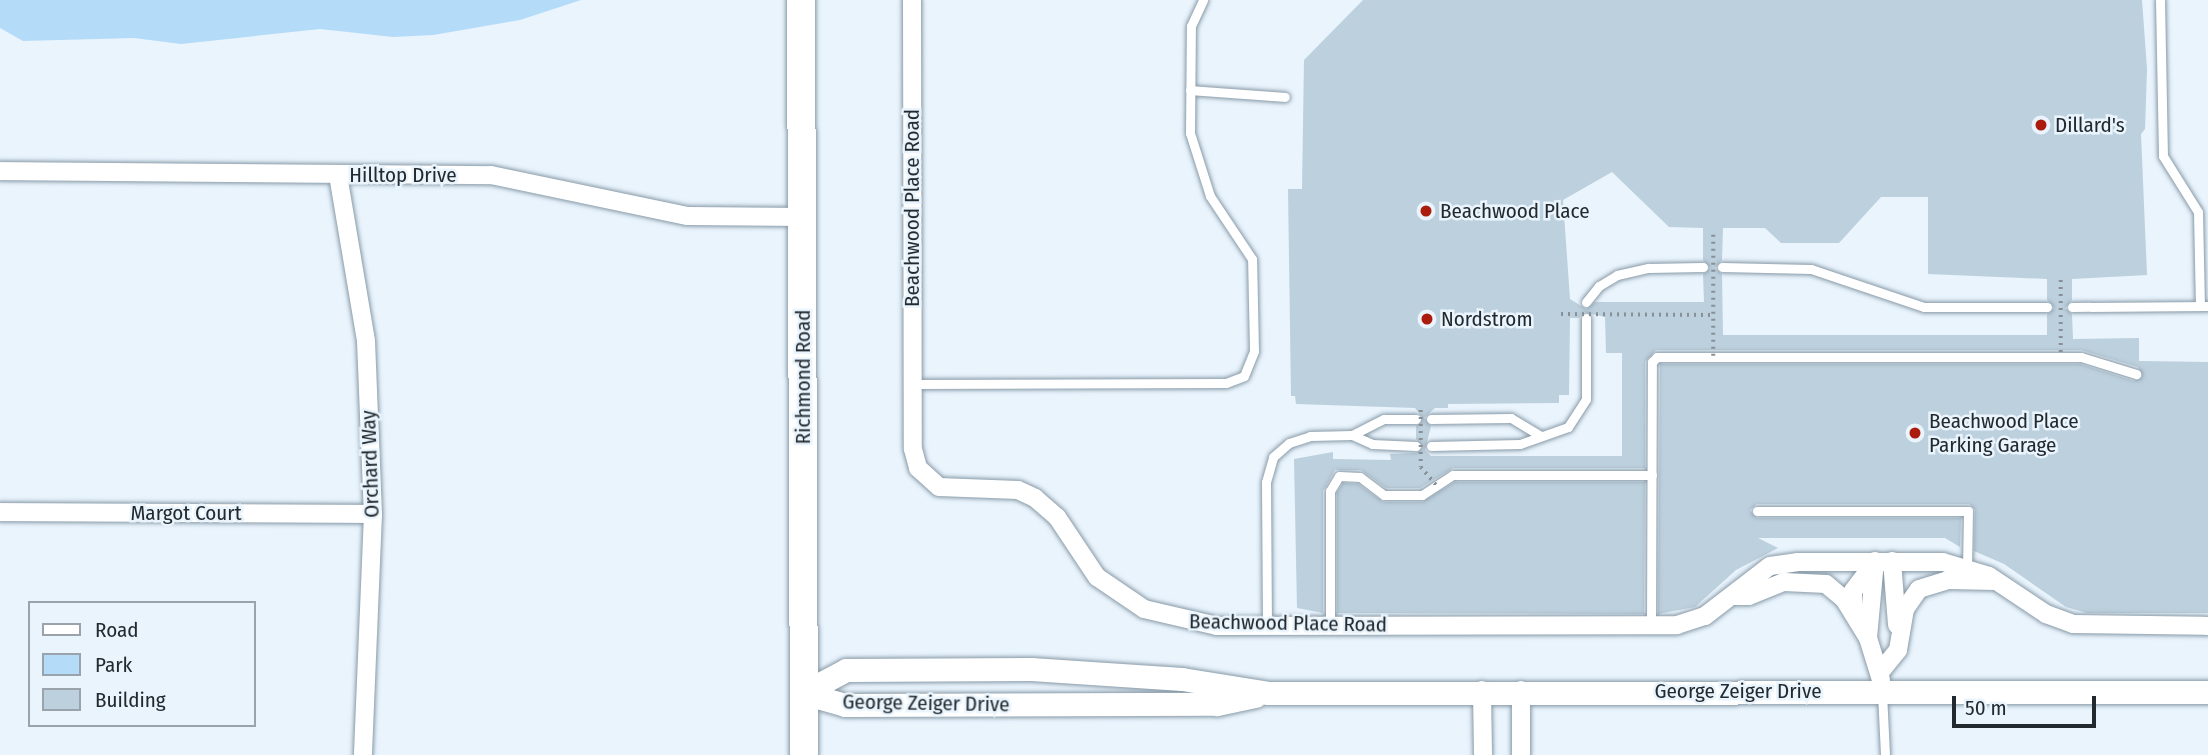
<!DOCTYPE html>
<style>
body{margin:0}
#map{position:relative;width:2208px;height:755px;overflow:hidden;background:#e9f4fd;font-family:"Fira Sans Condensed",sans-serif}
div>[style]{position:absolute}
.green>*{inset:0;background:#b4dbf8}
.building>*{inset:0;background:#bdd0dd}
.roads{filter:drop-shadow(0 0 2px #889aa7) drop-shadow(0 0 2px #889aa7)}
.service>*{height:9px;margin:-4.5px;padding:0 4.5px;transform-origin:4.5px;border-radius:4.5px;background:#fff}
.minor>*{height:18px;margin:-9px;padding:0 9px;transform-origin:9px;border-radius:9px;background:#fff}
.tertiary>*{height:23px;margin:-11.5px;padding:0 11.5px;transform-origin:11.5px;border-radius:11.5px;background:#fff}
.primary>*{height:28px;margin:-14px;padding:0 14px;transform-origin:14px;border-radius:14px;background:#fff}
.path-bridge>*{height:3.5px;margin-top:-1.75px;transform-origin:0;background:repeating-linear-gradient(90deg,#879097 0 2px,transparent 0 7px)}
.dots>*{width:19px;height:19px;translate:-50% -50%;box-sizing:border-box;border:4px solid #e9f4fd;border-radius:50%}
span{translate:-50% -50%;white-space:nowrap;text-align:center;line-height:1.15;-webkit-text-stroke:5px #e9f4fd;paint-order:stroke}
.poi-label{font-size:21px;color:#232a2f}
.left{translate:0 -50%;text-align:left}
.street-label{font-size:21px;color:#232a2f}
.legend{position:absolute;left:28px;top:601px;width:228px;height:126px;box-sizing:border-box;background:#e9f4fd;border:2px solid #9aa3ab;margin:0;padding:9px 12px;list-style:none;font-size:21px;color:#232a2f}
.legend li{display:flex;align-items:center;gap:14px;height:35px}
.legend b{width:35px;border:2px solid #9aa3ab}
.scale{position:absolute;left:1952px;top:696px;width:144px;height:32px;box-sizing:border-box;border:4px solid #232a2f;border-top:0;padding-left:9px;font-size:21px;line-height:24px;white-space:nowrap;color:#232a2f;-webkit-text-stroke:5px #e9f4fd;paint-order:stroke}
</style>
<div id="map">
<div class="green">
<div style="clip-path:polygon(0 0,581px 0,520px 20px,433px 35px,393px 37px,320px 29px,181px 44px,134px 38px,23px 41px,0 28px)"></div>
</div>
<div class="building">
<div style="clip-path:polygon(evenodd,1363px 0,2142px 0,2147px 69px,2145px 129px,2141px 134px,2147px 275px,2072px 279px,2072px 300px,2065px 308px,2072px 314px,2073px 339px,2139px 338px,2139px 361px,2208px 362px,2208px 613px,2087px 613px,2066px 607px,2004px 564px,1974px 551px,1975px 510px,1969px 504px,1757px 504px,1750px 510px,1757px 518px,1961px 518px,1960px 547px,1945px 538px,1758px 538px,1778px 548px,1736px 570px,1695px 607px,1658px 614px,1660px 364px,2080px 364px,2134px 381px,2142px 377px,2138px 367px,2081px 350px,1656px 350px,1645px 362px,1645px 468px,1453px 468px,1420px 488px,1386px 488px,1361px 470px,1335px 470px,1323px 491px,1323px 613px,1297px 608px,1294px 459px,1333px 452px,1333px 459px,1391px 460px,1390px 454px,1416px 453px,1423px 447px,1416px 439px,1416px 426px,1423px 418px,1415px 408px,1296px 404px,1295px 396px,1291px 396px,1288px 189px,1302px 189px,1304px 60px,1363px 0,1612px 172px,1669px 227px,1703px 228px,1703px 260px,1710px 268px,1703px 274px,1704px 302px,1595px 302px,1586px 309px,1570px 299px,1563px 200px,1612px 172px,1363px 0,1881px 197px,1928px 197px,1928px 274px,2047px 279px,2047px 300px,2054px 308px,2047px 314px,2047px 335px,1723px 335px,1722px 274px,1715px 268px,1722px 260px,1723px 228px,1765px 228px,1781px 243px,1839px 243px,1881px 197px,1363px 0,1583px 312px,1605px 317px,1606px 353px,1622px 353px,1622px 456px,1431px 456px,1425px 450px,1431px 426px,1424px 418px,1435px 408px,1448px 408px,1448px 404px,1559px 403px,1559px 395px,1569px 395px,1570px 318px,1579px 318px,1583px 312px)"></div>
<div style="clip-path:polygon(1455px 482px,1645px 482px,1644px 614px,1337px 613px,1337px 493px,1343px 483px,1358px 484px,1383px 502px,1422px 502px)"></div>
</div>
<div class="roads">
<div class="service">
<div style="left:2160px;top:0;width:156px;rotate:88.9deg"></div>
<div style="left:2163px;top:156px;width:66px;rotate:58deg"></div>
<div style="left:2198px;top:212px;width:93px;rotate:88.8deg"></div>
<div style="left:1190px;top:90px;width:95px;rotate:4.2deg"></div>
<div style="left:1722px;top:267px;width:89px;rotate:1.3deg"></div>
<div style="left:1811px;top:269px;width:119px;rotate:18.6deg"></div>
<div style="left:1924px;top:307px;width:123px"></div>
<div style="left:1586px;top:302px;width:21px;rotate:-51deg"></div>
<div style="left:1599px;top:286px;width:21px;rotate:-31deg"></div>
<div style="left:1617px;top:275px;width:32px;rotate:-13deg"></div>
<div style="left:1648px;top:268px;width:55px;rotate:-1deg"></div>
<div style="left:2072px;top:307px;width:136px;rotate:-0.4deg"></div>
<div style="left:913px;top:384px;width:313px;rotate:-0.2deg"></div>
<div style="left:1226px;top:383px;width:19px;rotate:-21deg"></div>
<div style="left:1244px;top:376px;width:27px;rotate:-68deg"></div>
<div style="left:1254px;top:351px;width:92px;rotate:-91.2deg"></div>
<div style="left:1252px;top:259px;width:76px;rotate:-123.7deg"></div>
<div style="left:1210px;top:196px;width:66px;rotate:-107.6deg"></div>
<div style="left:1190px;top:133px;width:107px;rotate:-89.5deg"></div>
<div style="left:1191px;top:26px;width:29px;rotate:-65deg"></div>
<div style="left:1431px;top:419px;width:80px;rotate:-0.7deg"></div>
<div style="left:1511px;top:418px;width:35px;rotate:31deg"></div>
<div style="left:1352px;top:435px;width:36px;rotate:-27deg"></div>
<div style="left:1384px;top:419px;width:32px"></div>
<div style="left:1431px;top:446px;width:89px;rotate:-1.3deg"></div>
<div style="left:1520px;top:444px;width:51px;rotate:-19.5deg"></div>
<div style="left:1568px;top:427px;width:33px;rotate:-57deg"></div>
<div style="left:1586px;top:399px;width:81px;rotate:-90deg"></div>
<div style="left:1757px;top:511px;width:211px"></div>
<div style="left:1968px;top:511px;width:56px;rotate:91deg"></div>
<div style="left:1651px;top:625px;width:263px;rotate:-89.8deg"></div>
<div style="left:1652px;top:362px;width:7px;rotate:-45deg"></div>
<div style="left:1657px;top:357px;width:424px"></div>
<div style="left:2081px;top:357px;width:58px;rotate:17.2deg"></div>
<div style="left:1267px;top:626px;width:144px;rotate:-90.4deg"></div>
<div style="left:1266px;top:482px;width:26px;rotate:-74deg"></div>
<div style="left:1273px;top:457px;width:21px;rotate:-41deg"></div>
<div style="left:1289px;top:443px;width:22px;rotate:-18deg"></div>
<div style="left:1310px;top:436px;width:42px;rotate:-1.4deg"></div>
<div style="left:1352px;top:435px;width:22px;rotate:24deg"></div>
<div style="left:1372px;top:444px;width:44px;rotate:2.6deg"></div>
<div style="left:1330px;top:626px;width:135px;rotate:-90deg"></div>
<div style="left:1330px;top:491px;width:17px;rotate:-59deg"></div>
<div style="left:1339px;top:476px;width:21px;rotate:3deg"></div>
<div style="left:1360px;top:477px;width:30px;rotate:37deg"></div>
<div style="left:1384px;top:495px;width:38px"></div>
<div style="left:1422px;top:495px;width:37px;rotate:-33deg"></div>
<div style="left:1453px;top:475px;width:199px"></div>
<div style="left:1882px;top:693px;width:62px;rotate:87.2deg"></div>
</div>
<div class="minor">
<div style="left:912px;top:0;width:449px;rotate:89.9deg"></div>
<div style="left:913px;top:449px;width:20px;rotate:75deg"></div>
<div style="left:918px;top:468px;width:28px;rotate:42deg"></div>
<div style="left:939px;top:487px;width:79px;rotate:2.2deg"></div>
<div style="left:1018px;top:490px;width:19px;rotate:25deg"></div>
<div style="left:1035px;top:498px;width:29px;rotate:41deg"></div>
<div style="left:1057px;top:517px;width:72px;rotate:56.3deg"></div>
<div style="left:1097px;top:577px;width:57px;rotate:34.2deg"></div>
<div style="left:1144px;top:609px;width:75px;rotate:13.1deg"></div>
<div style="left:1217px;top:626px;width:460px;rotate:-0.1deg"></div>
<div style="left:1677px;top:625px;width:29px;rotate:-18deg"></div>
<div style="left:1705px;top:616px;width:82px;rotate:-37.6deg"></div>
<div style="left:1770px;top:566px;width:27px;rotate:-8deg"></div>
<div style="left:1797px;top:562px;width:146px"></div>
<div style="left:1943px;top:562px;width:48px;rotate:16.9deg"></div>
<div style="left:1989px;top:576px;width:69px;rotate:33.7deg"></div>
<div style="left:2046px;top:614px;width:29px;rotate:20deg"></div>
<div style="left:2073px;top:624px;width:135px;rotate:0.8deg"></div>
<div style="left:0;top:171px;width:491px;rotate:0.5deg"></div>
<div style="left:491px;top:175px;width:201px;rotate:11.8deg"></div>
<div style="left:688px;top:216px;width:114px;rotate:0.5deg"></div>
<div style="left:338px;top:175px;width:168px;rotate:80.4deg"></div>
<div style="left:366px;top:341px;width:173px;rotate:87.7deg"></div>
<div style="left:373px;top:514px;width:241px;rotate:92.4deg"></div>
<div style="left:0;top:512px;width:373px;rotate:0.3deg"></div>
<div style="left:1875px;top:561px;width:77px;rotate:95.2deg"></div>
<div style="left:1868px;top:638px;width:44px;rotate:72.8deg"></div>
<div style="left:1892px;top:561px;width:64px;rotate:85.5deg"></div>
<div style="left:1733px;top:596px;width:16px"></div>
<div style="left:1749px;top:596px;width:38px;rotate:-22deg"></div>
<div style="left:1784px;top:582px;width:42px;rotate:2.7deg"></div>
<div style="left:1826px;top:584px;width:23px;rotate:40deg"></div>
<div style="left:1844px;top:599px;width:46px;rotate:58.4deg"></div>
<div style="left:1853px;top:613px;width:22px;rotate:-90deg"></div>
<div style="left:1853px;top:591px;width:34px;rotate:-53deg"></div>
<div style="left:1881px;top:671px;width:27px;rotate:-51deg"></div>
<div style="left:1898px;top:650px;width:42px;rotate:-80.3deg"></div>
<div style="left:1905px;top:609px;width:24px;rotate:-55deg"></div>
<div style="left:1919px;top:589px;width:31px;rotate:-17deg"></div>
<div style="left:1949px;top:580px;width:46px;rotate:1.2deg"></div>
<div style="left:1482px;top:690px;width:65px;rotate:89.1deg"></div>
<div style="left:1521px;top:690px;width:65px;rotate:90deg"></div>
</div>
<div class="tertiary">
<div style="left:803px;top:693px;width:49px;rotate:-28.1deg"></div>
<div style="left:846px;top:670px;width:185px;rotate:-0.3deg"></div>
<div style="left:1031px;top:669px;width:151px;rotate:3.8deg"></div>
<div style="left:1182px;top:679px;width:87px;rotate:9.2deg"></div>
<div style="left:1268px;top:693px;width:940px;rotate:-0.06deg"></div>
<div style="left:803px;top:693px;width:44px;rotate:15.9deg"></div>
<div style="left:845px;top:705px;width:372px;rotate:-0.2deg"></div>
<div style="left:1217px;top:704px;width:39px;rotate:-12deg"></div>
</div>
<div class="primary">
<div style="left:801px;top:0;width:755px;rotate:89.77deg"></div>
</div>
</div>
<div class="path-bridge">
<div style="left:2061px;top:280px;width:77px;rotate:90deg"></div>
<div style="left:1561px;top:314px;width:152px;rotate:0.4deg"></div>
<div style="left:1713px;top:356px;width:126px;rotate:-90deg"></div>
<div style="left:1421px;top:410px;width:57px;rotate:90deg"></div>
<div style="left:1421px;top:467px;width:25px;rotate:50deg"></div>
</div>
<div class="dots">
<div style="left:2041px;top:125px;background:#ac1c0d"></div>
<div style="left:1426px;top:211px;background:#ac1c0d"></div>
<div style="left:1427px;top:319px;background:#ac1c0d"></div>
<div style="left:1915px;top:433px;background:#ac1c0d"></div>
</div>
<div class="poi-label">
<span class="left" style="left:2055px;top:125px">Dillard's</span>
<span class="left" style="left:1440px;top:211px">Beachwood Place</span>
<span class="left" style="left:1441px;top:319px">Nordstrom</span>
<span class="left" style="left:1929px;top:433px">Beachwood Place<br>Parking Garage</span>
</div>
<div class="street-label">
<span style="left:403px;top:175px">Hilltop Drive</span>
<span style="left:912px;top:208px;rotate:-90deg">Beachwood Place Road</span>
<span style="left:803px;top:377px;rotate:-90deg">Richmond Road</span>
<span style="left:370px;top:464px;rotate:-92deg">Orchard Way</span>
<span style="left:186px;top:513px">Margot Court</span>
<span style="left:1288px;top:623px;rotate:1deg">Beachwood Place Road</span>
<span style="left:1738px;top:691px">George Zeiger Drive</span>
<span style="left:926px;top:703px;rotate:1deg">George Zeiger Drive</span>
</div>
<ul class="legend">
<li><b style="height:9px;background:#fff"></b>Road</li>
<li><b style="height:19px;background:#b4dbf8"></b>Park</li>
<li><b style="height:19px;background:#bdd0dd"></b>Building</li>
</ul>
<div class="scale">50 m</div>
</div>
